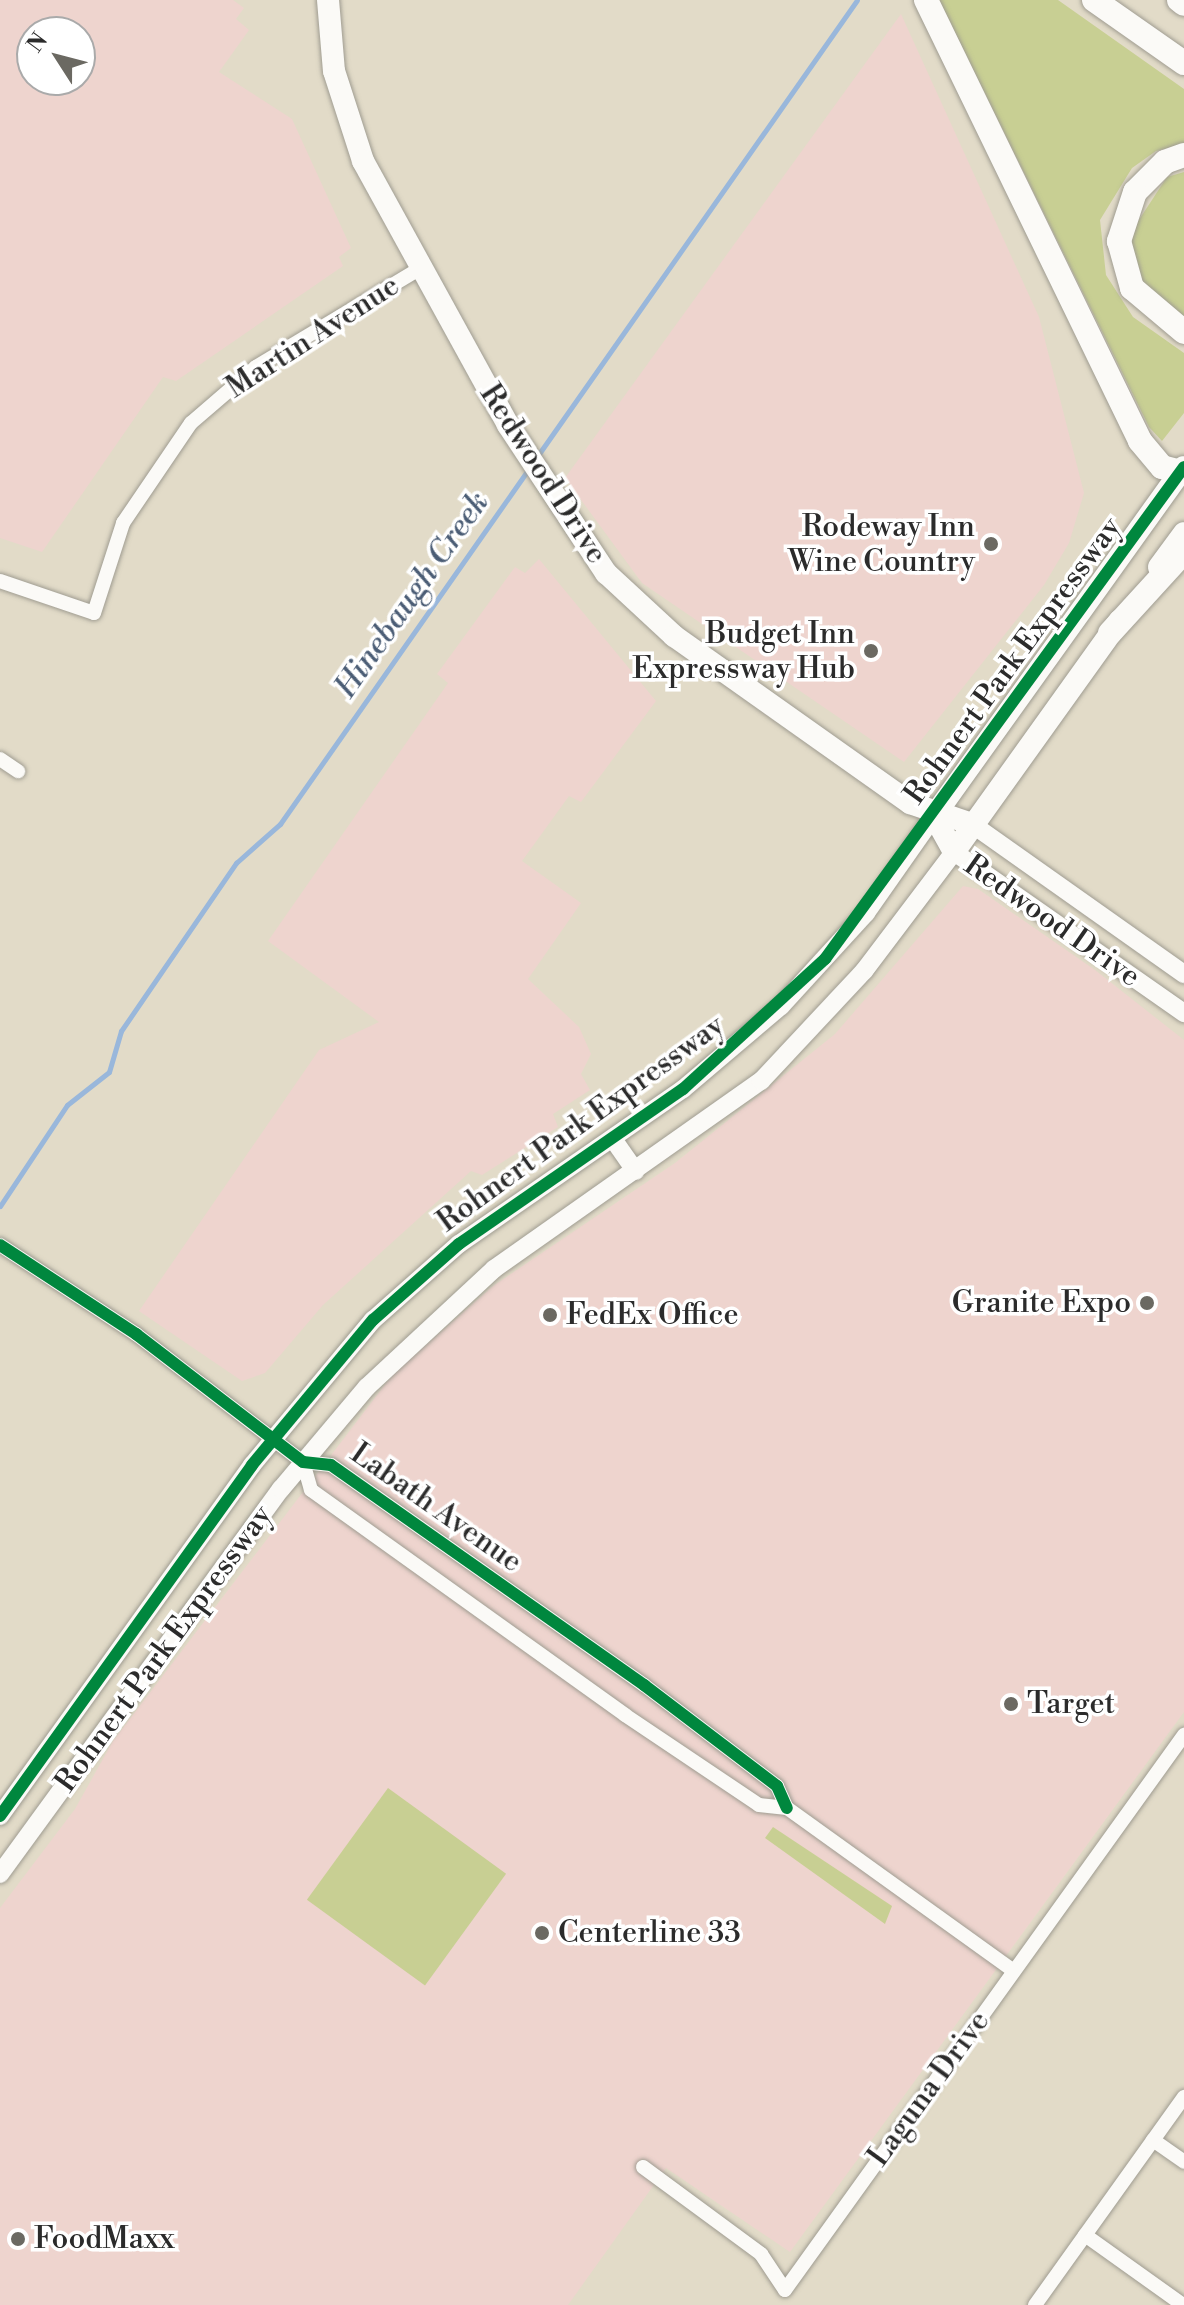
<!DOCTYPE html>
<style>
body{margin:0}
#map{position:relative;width:1184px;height:2305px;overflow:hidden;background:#e2dbc8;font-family:"Libre Bodoni",serif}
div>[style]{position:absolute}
.built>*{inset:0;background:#eed4ce}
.green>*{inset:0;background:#c8cf93;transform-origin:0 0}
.stream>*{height:5px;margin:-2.5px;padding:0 2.5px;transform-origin:2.5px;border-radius:2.5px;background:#99b7db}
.roads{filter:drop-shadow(0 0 2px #9f9c91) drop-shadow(0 0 2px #9f9c91)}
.street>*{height:14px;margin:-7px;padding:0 7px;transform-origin:7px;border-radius:7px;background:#fbfaf7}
.secondary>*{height:18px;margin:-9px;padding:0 9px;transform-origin:9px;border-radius:9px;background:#fbfaf7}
.primary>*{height:22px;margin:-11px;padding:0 11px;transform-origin:11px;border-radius:11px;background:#fbfaf7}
.highway>*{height:24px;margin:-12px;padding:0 12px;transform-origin:12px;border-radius:12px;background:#fbfaf7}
.cycleway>*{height:12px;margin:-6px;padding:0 6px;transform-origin:6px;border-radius:6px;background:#00873e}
.dots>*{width:22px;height:22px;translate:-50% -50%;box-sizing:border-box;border:4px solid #fff;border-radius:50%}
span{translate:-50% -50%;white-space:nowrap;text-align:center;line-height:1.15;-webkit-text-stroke:7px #fff;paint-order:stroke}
.street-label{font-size:30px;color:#2b2b2b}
.poi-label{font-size:30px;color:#2b2b2b}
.right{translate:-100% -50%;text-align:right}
.left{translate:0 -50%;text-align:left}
.water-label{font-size:32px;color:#4b5d75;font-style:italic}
.north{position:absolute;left:16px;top:16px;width:80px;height:80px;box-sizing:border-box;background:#fff;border:2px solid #aaa;border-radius:50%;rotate:306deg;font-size:22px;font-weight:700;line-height:32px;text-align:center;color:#2b2b2b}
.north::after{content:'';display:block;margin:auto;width:28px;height:36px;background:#6b6962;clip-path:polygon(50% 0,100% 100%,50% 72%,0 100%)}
</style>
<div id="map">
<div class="built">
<div style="clip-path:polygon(evenodd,0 0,233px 0,244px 8px,236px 19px,249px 30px,219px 72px,292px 119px,351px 248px,339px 257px,343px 266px,176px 381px,163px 377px,42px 552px,0 538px,0 0,32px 32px,80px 32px,80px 80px,32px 80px,32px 32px)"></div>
<div style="clip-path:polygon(901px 14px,1039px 317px,1084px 493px,1069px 543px,1044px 585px,904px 762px,642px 583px,565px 478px)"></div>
<div style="clip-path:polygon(539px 559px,656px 701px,581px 802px,569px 796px,522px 861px,581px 903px,528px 979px,579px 1027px,591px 1054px,581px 1074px,590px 1090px,553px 1114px,558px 1127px,482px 1175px,471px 1171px,323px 1305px,265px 1373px,242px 1381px,139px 1311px,319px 1050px,379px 1022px,268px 941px,448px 683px,437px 674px,515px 567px,525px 573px)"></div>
<div style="clip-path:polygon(963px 886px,978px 889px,1095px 970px,1184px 1040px,1184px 1712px,790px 2252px,666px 2168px,568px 2305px,0 2305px,0 1908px,75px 1809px,113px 1741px,393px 1374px,493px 1286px,675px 1163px,835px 1034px)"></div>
</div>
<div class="green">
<div style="clip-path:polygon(939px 0,1058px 0,1184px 89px,1184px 144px,1156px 151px,1132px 168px,1100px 220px,1106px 275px,1133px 317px,1184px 353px,1184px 413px,1162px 441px,1149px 427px)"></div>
<div style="clip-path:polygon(1184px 172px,1184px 319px,1147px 292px,1131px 264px,1131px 232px,1167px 177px)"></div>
<div style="left:388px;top:1788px;width:146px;height:138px;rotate:36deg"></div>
<div style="clip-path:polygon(773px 1827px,892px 1906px,885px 1924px,765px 1838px)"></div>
</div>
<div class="stream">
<div style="left:536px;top:458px;width:559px;rotate:-54.97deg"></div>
<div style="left:0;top:1206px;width:121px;rotate:-56.4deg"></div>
<div style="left:67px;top:1105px;width:53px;rotate:-38.2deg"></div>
<div style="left:109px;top:1072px;width:43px;rotate:-73.7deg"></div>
<div style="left:121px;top:1031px;width:204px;rotate:-55.6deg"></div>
<div style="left:236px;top:863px;width:59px;rotate:-41.6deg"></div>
<div style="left:280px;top:824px;width:434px;rotate:-55deg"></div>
</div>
<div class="roads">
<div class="street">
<div style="left:0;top:581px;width:99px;rotate:18.8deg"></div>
<div style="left:94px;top:613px;width:95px;rotate:-72.1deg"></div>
<div style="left:123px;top:523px;width:121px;rotate:-55.8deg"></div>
<div style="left:191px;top:423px;width:86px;rotate:-40.7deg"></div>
<div style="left:256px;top:367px;width:190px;rotate:-31deg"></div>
<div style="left:0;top:759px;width:22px;rotate:34deg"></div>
<div style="left:0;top:1245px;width:163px;rotate:33.2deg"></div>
<div style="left:136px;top:1334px;width:210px;rotate:37.5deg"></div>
<div style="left:303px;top:1462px;width:28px;rotate:6deg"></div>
<div style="left:331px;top:1465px;width:383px;rotate:35.1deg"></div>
<div style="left:644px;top:1685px;width:167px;rotate:37.2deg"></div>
<div style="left:777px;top:1786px;width:24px;rotate:66deg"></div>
<div style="left:303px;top:1462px;width:29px;rotate:74deg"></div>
<div style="left:311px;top:1490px;width:386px;rotate:35.6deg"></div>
<div style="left:625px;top:1715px;width:161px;rotate:33.9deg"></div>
<div style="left:759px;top:1805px;width:28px;rotate:6deg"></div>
<div style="left:787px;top:1808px;width:279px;rotate:35.7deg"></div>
<div style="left:1153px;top:2140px;width:38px;rotate:35deg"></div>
<div style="left:643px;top:2167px;width:147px;rotate:36.4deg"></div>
<div style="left:761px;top:2254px;width:43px;rotate:56.3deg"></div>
<div style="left:785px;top:2290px;width:684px;rotate:-54.29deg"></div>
<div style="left:1085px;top:2235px;width:120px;rotate:35.5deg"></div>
<div style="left:1035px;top:2305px;width:256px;rotate:-54.4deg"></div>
</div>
<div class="secondary">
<div style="left:972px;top:824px;width:260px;rotate:35.3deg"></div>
<div style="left:613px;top:1139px;width:39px;rotate:55deg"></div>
<div style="left:0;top:1816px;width:432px;rotate:-54.3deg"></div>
<div style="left:252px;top:1465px;width:189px;rotate:-50.2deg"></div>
<div style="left:373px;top:1320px;width:115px;rotate:-41.5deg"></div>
<div style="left:459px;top:1244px;width:272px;rotate:-34.7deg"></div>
<div style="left:683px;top:1089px;width:128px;rotate:-40.3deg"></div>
<div style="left:781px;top:1006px;width:126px;rotate:-47.6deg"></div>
<div style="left:866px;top:913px;width:118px;rotate:-55deg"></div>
<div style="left:0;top:1874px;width:477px;rotate:-53.9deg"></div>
<div style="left:281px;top:1489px;width:133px;rotate:-49.9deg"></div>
<div style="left:367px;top:1387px;width:173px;rotate:-42.9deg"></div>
<div style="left:494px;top:1269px;width:327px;rotate:-35.2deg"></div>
<div style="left:761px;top:1081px;width:151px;rotate:-46.9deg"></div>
<div style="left:864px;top:971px;width:149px;rotate:-52.9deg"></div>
<div style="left:954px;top:852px;width:281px;rotate:35deg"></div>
</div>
<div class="primary">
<div style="left:328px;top:0;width:71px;rotate:85.2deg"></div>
<div style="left:334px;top:71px;width:95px;rotate:72.1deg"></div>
<div style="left:363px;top:161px;width:301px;rotate:61.2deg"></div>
<div style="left:508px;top:425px;width:178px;rotate:56.5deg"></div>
<div style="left:606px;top:573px;width:93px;rotate:42.8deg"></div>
<div style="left:674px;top:636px;width:289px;rotate:35.3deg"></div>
<div style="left:910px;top:803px;width:65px;rotate:18.7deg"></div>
<div style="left:1159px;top:567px;width:42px;rotate:-53.7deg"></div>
<div style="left:934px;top:816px;width:41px;rotate:60.9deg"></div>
<div style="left:954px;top:852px;width:285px;rotate:-54.4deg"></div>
<div style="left:934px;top:816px;width:429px;rotate:-54.4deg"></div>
</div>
<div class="highway">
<div style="left:926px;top:0;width:490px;rotate:64.1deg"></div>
<div style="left:1140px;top:441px;width:34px;rotate:50deg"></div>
<div style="left:1162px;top:467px;width:23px;rotate:15deg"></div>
<div style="left:1094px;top:0;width:110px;rotate:35deg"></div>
<div style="left:1179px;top:0;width:6px;rotate:39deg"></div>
<div style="left:1184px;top:155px;width:20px;rotate:160deg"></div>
<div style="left:1165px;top:162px;width:42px;rotate:135deg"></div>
<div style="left:1135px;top:192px;width:52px;rotate:108.1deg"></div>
<div style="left:1119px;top:241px;width:49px;rotate:74.5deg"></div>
<div style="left:1132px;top:288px;width:68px;rotate:40.2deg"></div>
<div style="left:1110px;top:633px;width:110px;rotate:-47.6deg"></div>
</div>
</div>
<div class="cycleway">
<div style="left:0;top:1245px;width:163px;rotate:33.2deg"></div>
<div style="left:136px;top:1334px;width:210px;rotate:37.5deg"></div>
<div style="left:303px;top:1462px;width:28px;rotate:6deg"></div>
<div style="left:331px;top:1465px;width:383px;rotate:35.1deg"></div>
<div style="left:644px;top:1685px;width:167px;rotate:37.2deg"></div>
<div style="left:777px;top:1786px;width:24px;rotate:66deg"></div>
<div style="left:0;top:1816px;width:432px;rotate:-54.3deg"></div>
<div style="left:252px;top:1465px;width:189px;rotate:-50.2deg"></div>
<div style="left:373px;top:1320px;width:115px;rotate:-41.5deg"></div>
<div style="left:459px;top:1244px;width:272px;rotate:-34.7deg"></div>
<div style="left:683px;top:1089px;width:193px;rotate:-42.5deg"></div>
<div style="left:825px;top:959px;width:609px;rotate:-53.88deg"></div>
</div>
<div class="dots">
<div style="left:991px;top:544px;background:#6b6962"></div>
<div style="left:871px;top:651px;background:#6b6962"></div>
<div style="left:1147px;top:1303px;background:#6b6962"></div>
<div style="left:550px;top:1315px;background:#6b6962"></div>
<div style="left:1011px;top:1704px;background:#6b6962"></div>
<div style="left:542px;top:1933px;background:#6b6962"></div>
<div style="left:18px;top:2239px;background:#6b6962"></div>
</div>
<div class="street-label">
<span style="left:313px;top:337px;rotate:-33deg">Martin Avenue</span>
<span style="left:543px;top:474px;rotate:57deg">Redwood Drive</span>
<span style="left:1013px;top:661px;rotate:-54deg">Rohnert Park Expressway</span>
<span style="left:1052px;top:921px;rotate:35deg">Redwood Drive</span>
<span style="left:581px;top:1124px;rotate:-36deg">Rohnert Park Expressway</span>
<span style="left:436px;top:1508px;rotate:35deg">Labath Avenue</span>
<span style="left:164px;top:1649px;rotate:-54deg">Rohnert Park Expressway</span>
<span style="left:929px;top:2089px;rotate:-54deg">Laguna Drive</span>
</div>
<div class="poi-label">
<span class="right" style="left:975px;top:544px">Rodeway Inn<br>Wine Country</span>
<span class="right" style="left:855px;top:651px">Budget Inn<br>Expressway Hub</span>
<span class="right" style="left:1131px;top:1303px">Granite Expo</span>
<span class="left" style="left:566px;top:1315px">FedEx Office</span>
<span class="left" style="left:1027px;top:1704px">Target</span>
<span class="left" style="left:558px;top:1933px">Centerline 33</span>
<span class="left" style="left:34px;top:2239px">FoodMaxx</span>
</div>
<div class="water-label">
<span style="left:412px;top:595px;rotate:-55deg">Hinebaugh Creek</span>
</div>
<div class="north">N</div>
</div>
